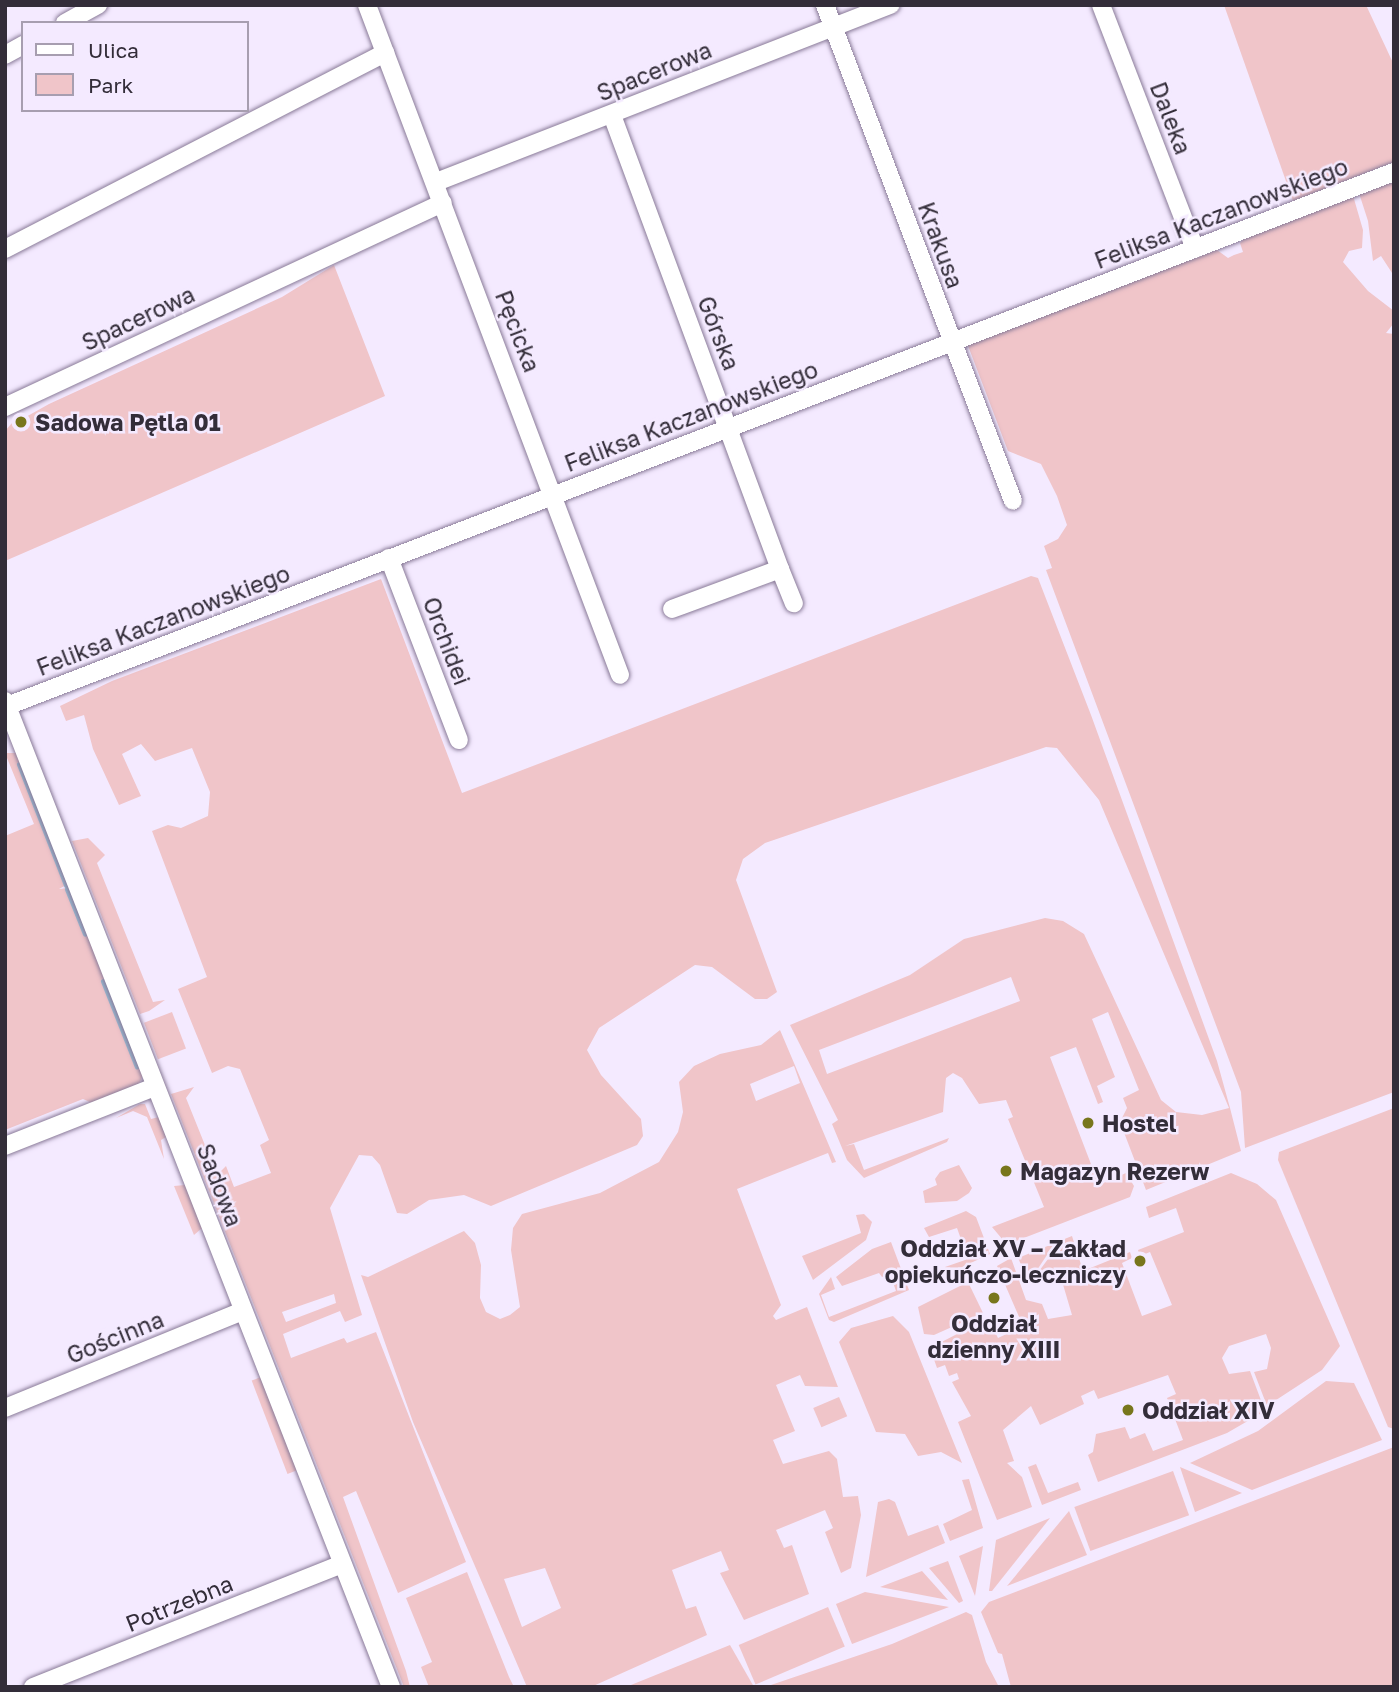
<!DOCTYPE html>
<meta charset="utf-8">
<style>
body{margin:0}
#map{position:relative;width:1399px;height:1692px;overflow:hidden;background:#f4eaff;font-family:"Golos Text",sans-serif}
div>[style]{position:absolute}
.green>*{inset:0;background:#f0c5c9;transform-origin:0 0}
.stream>*{height:5px;margin:-2.5px;padding:0 2.5px;transform-origin:2.5px;border-radius:2.5px;background:#96b6cf}
.roads{filter:drop-shadow(0 0 2px #897a98) drop-shadow(0 0 2px #897a98)}
.minor>*{height:18px;margin:-9px;padding:0 9px;transform-origin:9px;border-radius:9px;background:#fff}
.dots>*{width:19px;height:19px;translate:-50% -50%;box-sizing:border-box;border:4px solid #f4eaff;border-radius:50%}
span{translate:-50% -50%;white-space:nowrap;text-align:center;line-height:1.15;-webkit-text-stroke:5px #f4eaff;paint-order:stroke}
.street-label{font-size:23px;color:#332d39}
.poi-label{font-size:23px;color:#332d39;font-weight:700}
.left{translate:0 -50%;text-align:left}
.right{translate:-100% -50%;text-align:right}
.frame{position:absolute;inset:0;border:7px solid #332d39;pointer-events:none}
.legend{position:absolute;left:21px;top:21px;width:228px;height:91px;box-sizing:border-box;background:#f4eaff;border:2px solid #a79eb0;margin:0;padding:9px 12px;list-style:none;font-size:21px;color:#332d39}
.legend li{display:flex;align-items:center;gap:14px;height:35px}
.legend b{width:35px;border:2px solid #a79eb0}
</style>
<div id="map">
<div class="green">
<div style="clip-path:polygon(1224px 5px,1366px 5px,1394px 65px,1394px 162px,1293px 201px)"></div>
<div style="clip-path:polygon(1394px 176px,1394px 276px,1381px 256px,1373px 261px,1368px 221px,1358px 190px)"></div>
<div style="clip-path:polygon(1352px 192px,1363px 230px,1362px 248px,1349px 251px,1343px 262px,1368px 291px,1394px 311px,1394px 323px,1386px 333px,1394px 334px,1394px 1092px,1245px 1148px,1241px 1092px,1046px 570px,1052px 568px,1044px 546px,1058px 539px,1067px 525px,1057px 496px,1041px 464px,1008px 451px,967px 343px,1217px 250px,1228px 258px,1234px 255px,1243px 252px,1240px 243px,1246px 237px)"></div>
<div style="clip-path:polygon(334px 265px,385px 396px,5px 561px,5px 431px,12px 423px,25px 423px,24px 418px,49px 404px,282px 297px)"></div>
<div style="clip-path:polygon(evenodd,1031px 576px,1038px 578px,1091px 715px,1217px 1061px,1230px 1108px,1241px 1151px,1146px 1190px,1120px 1122px,1127px 1108px,1123px 1098px,1139px 1090px,1108px 1012px,1092px 1019px,1115px 1077px,1097px 1086px,1103px 1102px,1098px 1104px,1076px 1047px,1050px 1057px,1099px 1185px,1126px 1173px,1134px 1186px,1130px 1197px,1011px 1243px,1003px 1240px,992px 1227px,1044px 1207px,1008px 1119px,1013px 1117px,1006px 1100px,979px 1104px,962px 1078px,953px 1073px,946px 1078px,943px 1112px,845px 1146px,854px 1144px,864px 1170px,949px 1138px,947px 1142px,864px 1178px,847px 1160px,832px 1124px,838px 1120px,790px 1025px,910px 975px,964px 939px,1045px 918px,1063px 921px,1084px 934px,1161px 1100px,1176px 1112px,1202px 1115px,1229px 1108px,1099px 800px,1057px 748px,1046px 747px,765px 843px,743px 859px,736px 880px,777px 992px,767px 999px,755px 999px,712px 967px,695px 965px,599px 1028px,587px 1050px,601px 1075px,641px 1119px,643px 1136px,637px 1145px,491px 1206px,464px 1195px,429px 1200px,407px 1214px,397px 1213px,380px 1165px,372px 1156px,359px 1155px,330px 1208px,362px 1315px,345px 1322px,340px 1311px,283px 1334px,291px 1358px,344px 1338px,347px 1343px,376px 1332px,466px 1562px,398px 1593px,356px 1491px,343px 1497px,406px 1671px,410px 1687px,404px 1687px,171px 1094px,194px 1087px,186px 1098px,217px 1175px,226px 1166px,234px 1187px,271px 1173px,260px 1145px,269px 1140px,240px 1069px,228px 1066px,212px 1073px,178px 989px,207px 977px,152px 831px,168px 825px,181px 828px,208px 816px,210px 792px,192px 748px,155px 761px,141px 744px,122px 754px,141px 796px,119px 805px,93px 749px,84px 715px,66px 721px,60px 706px,112px 681px,381px 579px,462px 793px,1031px 576px,1011px 977px,1020px 1001px,827px 1074px,819px 1050px,1011px 977px,1031px 576px,334px 1294px,336px 1303px,286px 1322px,282px 1312px,334px 1294px)"></div>
<div style="clip-path:polygon(5px 753px,17px 753px,68px 884px,59px 889px,69px 888px,143px 1075px,138px 1086px,92px 1103px,83px 1099px,5px 1130px,5px 836px,34px 824px)"></div>
<div style="clip-path:polygon(88px 838px,105px 855px,97px 863px,153px 1002px,165px 1000px,149px 1011px,140px 1014px,72px 841px)"></div>
<div style="left:172px;top:1012px;width:39px;height:30px;rotate:69deg"></div>
<div style="clip-path:polygon(evenodd,780px 1030px,836px 1162px,832px 1163px,828px 1153px,737px 1189px,781px 1305px,773px 1316px,776px 1320px,807px 1307px,838px 1387px,805px 1386px,800px 1375px,776px 1385px,795px 1431px,773px 1440px,783px 1464px,829px 1451px,837px 1459px,843px 1497px,858px 1496px,861px 1515px,851px 1568px,841px 1573px,825px 1532px,833px 1528px,825px 1510px,776px 1530px,784px 1548px,792px 1545px,809px 1594px,744px 1620px,720px 1573px,729px 1570px,721px 1551px,672px 1570px,686px 1609px,696px 1606px,707px 1635px,591px 1687px,527px 1687px,413px 1422px,361px 1275px,368px 1277px,464px 1231px,475px 1243px,481px 1265px,480px 1298px,486px 1312px,500px 1319px,510px 1315px,520px 1307px,511px 1250px,513px 1228px,522px 1214px,600px 1193px,659px 1162px,678px 1132px,683px 1112px,679px 1082px,694px 1066px,720px 1054px,761px 1045px,780px 1030px,794px 1066px,800px 1083px,756px 1101px,750px 1084px,794px 1066px,780px 1030px,545px 1568px,561px 1608px,522px 1627px,504px 1579px,545px 1568px)"></div>
<div style="clip-path:polygon(140px 1104px,145px 1104px,151px 1119px,159px 1117px,166px 1137px,161px 1140px,164px 1159px,147px 1117px,133px 1111px,116px 1118px)"></div>
<div style="clip-path:polygon(1394px 1108px,1394px 1429px,1388px 1427px,1278px 1160px,1279px 1152px)"></div>
<div style="clip-path:polygon(959px 1165px,972px 1188px,969px 1193px,957px 1201px,925px 1203px,923px 1191px,937px 1185px,935px 1179px,940px 1172px)"></div>
<div style="clip-path:polygon(1231px 1173px,1257px 1184px,1276px 1200px,1340px 1346px,1322px 1370px,1267px 1406px,1254px 1372px,1267px 1369px,1271px 1348px,1266px 1334px,1229px 1346px,1222px 1358px,1229px 1374px,1250px 1371px,1265px 1411px,1227px 1433px,1098px 1482px,1088px 1455px,1093px 1452px,1096px 1434px,1125px 1427px,1130px 1439px,1145px 1433px,1153px 1451px,1183px 1440px,1167px 1398px,1176px 1394px,1168px 1375px,1098px 1399px,1094px 1390px,1081px 1396px,1084px 1404px,1040px 1425px,1031px 1406px,1003px 1430px,1014px 1461px,1007px 1463px,1022px 1477px,1032px 1507px,997px 1520px,958px 1422px,971px 1416px,952px 1382px,959px 1379px,957px 1373px,949px 1376px,945px 1365px,937px 1368px,930px 1348px,988px 1318px,998px 1338px,1023px 1326px,997px 1266px,1011px 1258px,1026px 1300px,1042px 1304px,1048px 1319px,1072px 1315px,1059px 1271px,1034px 1278px,1062px 1240px,1072px 1236px,1083px 1271px,1130px 1252px,1132px 1258px,1122px 1263px,1142px 1316px,1172px 1305px,1150px 1252px,1140px 1256px,1138px 1250px,1184px 1232px,1176px 1208px,1149px 1218px,1146px 1207px)"></div>
<div style="clip-path:polygon(185px 1185px,202px 1228px,194px 1235px,174px 1186px)"></div>
<div style="clip-path:polygon(966px 1211px,976px 1217px,990px 1254px,947px 1274px,945px 1267px,968px 1259px,957px 1228px,929px 1237px,924px 1228px)"></div>
<div style="clip-path:polygon(864px 1214px,872px 1222px,866px 1240px,813px 1280px,802px 1256px,861px 1233px,856px 1215px)"></div>
<div style="clip-path:polygon(891px 1242px,909px 1290px,834px 1322px,829px 1320px,819px 1294px,831px 1277px,835px 1289px,821px 1295px,829px 1317px,896px 1291px,890px 1274px,882px 1277px,879px 1273px,842px 1286px,836px 1277px,872px 1249px)"></div>
<div style="clip-path:polygon(1055px 1243px,1031px 1279px,1027px 1278px,1018px 1258px)"></div>
<div style="clip-path:polygon(968px 1282px,983px 1313px,934px 1335px,924px 1334px,918px 1307px)"></div>
<div style="clip-path:polygon(893px 1316px,909px 1332px,962px 1463px,941px 1452px,918px 1456px,905px 1434px,876px 1432px,839px 1342px,851px 1328px)"></div>
<div style="left:261px;top:1377px;width:100px;height:10px;rotate:69deg"></div>
<div style="clip-path:polygon(1326px 1381px,1354px 1383px,1382px 1440px,1252px 1490px,1190px 1463px,1258px 1431px)"></div>
<div style="left:839px;top:1397px;width:21px;height:28px;rotate:67deg"></div>
<div style="clip-path:polygon(1394px 1447px,1394px 1687px,1011px 1687px,1002px 1654px,998px 1653px,981px 1612px,989px 1602px)"></div>
<div style="clip-path:polygon(1036px 1464px,1048px 1493px,1078px 1482px,1081px 1490px,1042px 1505px,1028px 1467px)"></div>
<div style="clip-path:polygon(1180px 1467px,1242px 1493px,1195px 1512px)"></div>
<div style="left:1173px;top:1471px;width:47px;height:105px;rotate:70deg"></div>
<div style="clip-path:polygon(969px 1479px,983px 1528px,950px 1541px,943px 1524px,972px 1510px,962px 1480px)"></div>
<div style="clip-path:polygon(889px 1499px,895px 1502px,908px 1536px,938px 1525px,945px 1543px,866px 1577px,878px 1502px)"></div>
<div style="clip-path:polygon(1069px 1511px,1087px 1555px,1007px 1586px)"></div>
<div style="clip-path:polygon(1050px 1518px,992px 1591px,989px 1591px,996px 1540px)"></div>
<div style="clip-path:polygon(983px 1546px,975px 1596px,959px 1556px)"></div>
<div style="clip-path:polygon(948px 1561px,963px 1601px,959px 1603px,929px 1568px)"></div>
<div style="clip-path:polygon(922px 1571px,948px 1600px,880px 1587px)"></div>
<div style="clip-path:polygon(467px 1572px,509px 1677px,514px 1687px,429px 1687px,421px 1667px,432px 1662px,406px 1598px)"></div>
<div style="clip-path:polygon(865px 1592px,949px 1607px,852px 1644px,836px 1604px)"></div>
<div style="left:828px;top:1607px;width:43px;height:97px;rotate:67deg"></div>
<div style="clip-path:polygon(966px 1612px,972px 1615px,986px 1662px,999px 1687px,765px 1687px,892px 1644px)"></div>
<div style="clip-path:polygon(730px 1645px,754px 1687px,626px 1687px)"></div>
</div>
<div class="stream">
<div style="left:19px;top:764px;width:130px;rotate:68.8deg"></div>
<div style="left:67px;top:889px;width:48px;rotate:68.2deg"></div>
<div style="left:103px;top:981px;width:92px;rotate:68.4deg"></div>
</div>
<div class="roads">
<div class="minor">
<div style="left:367px;top:5px;width:716px;rotate:69.31deg"></div>
<div style="left:825px;top:5px;width:530px;rotate:69.24deg"></div>
<div style="left:1101px;top:5px;width:261px;rotate:68.9deg"></div>
<div style="left:65px;top:23px;width:38px;rotate:-29deg"></div>
<div style="left:5px;top:55px;width:21px;rotate:-29deg"></div>
<div style="left:612px;top:115px;width:484px;rotate:69.7deg"></div>
<div style="left:780px;top:569px;width:115px;rotate:159.7deg"></div>
<div style="left:436px;top:182px;width:488px;rotate:-21.3deg"></div>
<div style="left:5px;top:249px;width:428px;rotate:-27.3deg"></div>
<div style="left:5px;top:407px;width:483px;rotate:-25deg"></div>
<div style="left:389px;top:558px;width:195px;rotate:69deg"></div>
<div style="left:780px;top:569px;width:37px;rotate:68deg"></div>
<div style="left:5px;top:701px;width:1059px;rotate:68.62deg"></div>
<div style="left:7px;top:706px;width:1486px;rotate:-21.06deg"></div>
<div style="left:5px;top:1146px;width:161px;rotate:-21.5deg"></div>
<div style="left:5px;top:1408px;width:257px;rotate:-22.2deg"></div>
<div style="left:33px;top:1687px;width:333px;rotate:-21.7deg"></div>
</div>
</div>
<div class="dots">
<div style="left:21px;top:422px;background:#78761c"></div>
<div style="left:1088px;top:1123px;background:#78761c"></div>
<div style="left:1006px;top:1171px;background:#78761c"></div>
<div style="left:1140px;top:1261px;background:#78761c"></div>
<div style="left:994px;top:1298px;background:#78761c"></div>
<div style="left:1128px;top:1410px;background:#78761c"></div>
</div>
<div class="street-label">
<span style="left:654px;top:71px;rotate:-22deg">Spacerowa</span>
<span style="left:1171px;top:118px;rotate:69deg">Daleka</span>
<span style="left:1221px;top:213px;rotate:-21deg">Feliksa Kaczanowskiego</span>
<span style="left:941px;top:245px;rotate:70deg">Krakusa</span>
<span style="left:138px;top:318px;rotate:-25deg">Spacerowa</span>
<span style="left:518px;top:331px;rotate:69deg">Pęcicka</span>
<span style="left:719px;top:333px;rotate:69deg">Górska</span>
<span style="left:691px;top:416px;rotate:-21deg">Feliksa Kaczanowskiego</span>
<span style="left:163px;top:620px;rotate:-21deg">Feliksa Kaczanowskiego</span>
<span style="left:447px;top:641px;rotate:69deg">Orchidei</span>
<span style="left:220px;top:1185px;rotate:69deg">Sadowa</span>
<span style="left:115px;top:1337px;rotate:-22deg">Gościnna</span>
<span style="left:179px;top:1603px;rotate:-22deg">Potrzebna</span>
</div>
<div class="poi-label">
<span class="left" style="left:35px;top:422px">Sadowa Pętla 01</span>
<span class="left" style="left:1102px;top:1123px">Hostel</span>
<span class="left" style="left:1020px;top:1171px">Magazyn Rezerw</span>
<span class="right" style="left:1126px;top:1261px">Oddział XV – Zakład<br>opiekuńczo-leczniczy</span>
<span style="left:994px;top:1336px">Oddział<br>dzienny XIII</span>
<span class="left" style="left:1142px;top:1410px">Oddział XIV</span>
</div>
<div class="frame"></div>
<ul class="legend">
<li><b style="height:9px;background:#fff"></b>Ulica</li>
<li><b style="height:19px;background:#f0c5c9"></b>Park</li>
</ul>
</div>
